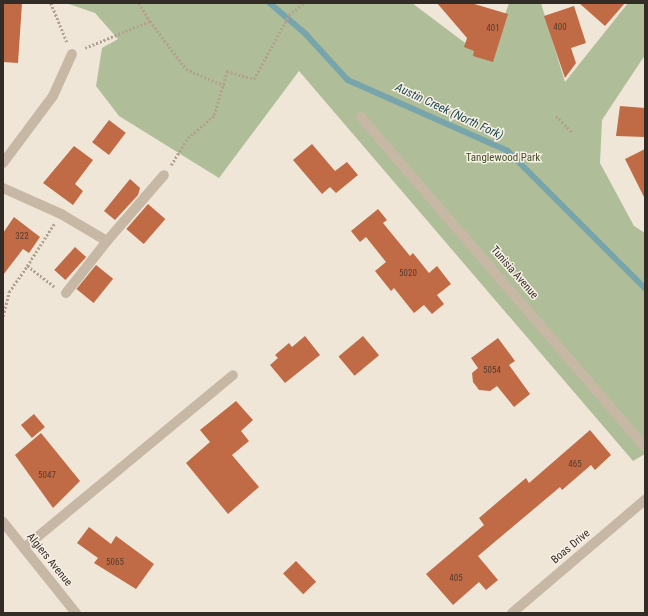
<!DOCTYPE html>
<style>
body{margin:0}
#map{position:relative;width:648px;height:616px;overflow:hidden;background:#efe6d8;font-family:"Roboto Condensed",sans-serif}
div>[style]{position:absolute}
.green>*{inset:0;background:#afbd99}
.stream>*{height:5.5px;margin:-2.75px;padding:0 2.75px;transform-origin:2.75px;border-radius:2.75px;background:#78a5ab}
.building>*{inset:0;background:#c06b45;transform-origin:0 0}
.path>*{height:2.5px;margin-top:-1.25px;transform-origin:0;background:repeating-linear-gradient(90deg,#b2a18f 0 2px,transparent 0 4px)}
.service>*{height:10px;margin:-5px;padding:0 5px;transform-origin:5px;border-radius:5px;background:#c7b7a5}
.minor>*{height:10px;margin:-5px;padding:0 5px;transform-origin:5px;border-radius:5px;background:#c7b7a5}
span{translate:-50% -50%;white-space:nowrap;text-align:center;line-height:1.15;-webkit-text-stroke:3px #f8f0e4;paint-order:stroke}
.number-label{font-size:9px;color:#563b2e}
.number-label span{-webkit-text-stroke-width:0}
.park-label{font-size:11px;color:#40502b}
.street-label{font-size:11px;color:#332b26}
.water-label{font-size:12px;color:#1e4b52;font-style:italic}
.frame{position:absolute;inset:0;border:4px solid #332b26;pointer-events:none}
</style>
<div id="map">
<div class="green">
<div style="clip-path:polygon(66px 3px,412px 3px,489px 61px,509px 3px,541px 3px,565px 82px,628px 3px,645px 3px,645px 55px,602px 120px,600px 163px,634px 226px,645px 233px,645px 454px,633px 461px,299px 71px,219px 178px,119px 116px,96px 86px,102px 48px,118px 39px,95px 13px)"></div>
</div>
<div class="stream">
<div style="left:270px;top:3px;width:48px;rotate:40.7deg"></div>
<div style="left:306px;top:34px;width:62px;rotate:47.6deg"></div>
<div style="left:348px;top:80px;width:175px;rotate:23.9deg"></div>
<div style="left:508px;top:151px;width:194px;rotate:45deg"></div>
</div>
<div class="building">
<div style="clip-path:polygon(3px 3px,22px 3px,18px 63px,3px 62px)"></div>
<div style="clip-path:polygon(437px 3px,471px 3px,508px 14px,493px 62px,473px 56px,474px 51px,464px 47px,467px 38px)"></div>
<div style="clip-path:polygon(579px 3px,625px 3px,605px 26px)"></div>
<div style="clip-path:polygon(574px 6px,586px 43px,571px 48px,576px 63px,565px 78px,544px 16px)"></div>
<div style="clip-path:polygon(620px 106px,645px 108px,645px 137px,616px 136px)"></div>
<div style="left:109px;top:120px;width:21px;height:28px;rotate:37deg"></div>
<div style="clip-path:polygon(312px 144px,335px 171px,347px 162px,358px 175px,336px 193px,330px 187px,322px 194px,293px 160px)"></div>
<div style="clip-path:polygon(74px 146px,93px 160px,75px 184px,83px 191px,73px 205px,43px 183px)"></div>
<div style="clip-path:polygon(645px 149px,645px 199px,625px 159px)"></div>
<div style="clip-path:polygon(130px 179px,140px 188px,138px 195px,115px 220px,104px 211px)"></div>
<div style="left:148px;top:204px;width:23px;height:33px;rotate:41deg"></div>
<div style="clip-path:polygon(378px 209px,387px 220px,383px 223px,410px 256px,413px 253px,429px 273px,437px 266px,451px 284px,437px 295px,444px 304px,432px 314px,424px 305px,414px 313px,394px 288px,391px 291px,375px 271px,386px 262px,366px 237px,360px 242px,351px 231px)"></div>
<div style="clip-path:polygon(14px 217px,40px 237px,29px 253px,23px 249px,3px 275px,3px 233px)"></div>
<div style="left:75px;top:247px;width:15px;height:31px;rotate:42deg"></div>
<div style="left:96px;top:265px;width:22px;height:31px;rotate:39deg"></div>
<div style="clip-path:polygon(305px 336px,320px 355px,285px 383px,270px 365px,278px 358px,275px 355px,289px 343px,292px 347px)"></div>
<div style="left:363px;top:336px;width:25px;height:32px;rotate:50deg"></div>
<div style="clip-path:polygon(498px 338px,515px 361px,509px 365px,530px 394px,514px 407px,497px 386px,490px 391px,479px 390px,473px 382px,472px 373px,478px 368px,471px 358px)"></div>
<div style="clip-path:polygon(236px 401px,253px 420px,241px 431px,249px 441px,232px 455px,259px 487px,228px 514px,186px 463px,210px 442px,200px 430px)"></div>
<div style="left:34px;top:414px;width:17px;height:17px;rotate:50deg"></div>
<div style="clip-path:polygon(590px 430px,611px 455px,595px 470px,591px 465px,562px 490px,560px 487px,478px 556px,498px 580px,486px 590px,479px 582px,453px 605px,426px 574px,484px 525px,479px 518px,526px 478px,529px 483px)"></div>
<div style="clip-path:polygon(41px 433px,80px 481px,53px 508px,15px 455px)"></div>
<div style="clip-path:polygon(89px 527px,111px 544px,116px 536px,154px 564px,136px 589px,94px 563px,98px 558px,77px 543px)"></div>
<div style="left:296px;top:561px;width:29px;height:18px;rotate:46deg"></div>
</div>
<div class="path">
<div style="left:51px;top:3px;width:42px;rotate:67.7deg"></div>
<div style="left:139px;top:3px;width:21px;rotate:59deg"></div>
<div style="left:85px;top:48px;width:70px;rotate:-22.6deg"></div>
<div style="left:150px;top:21px;width:60px;rotate:53.1deg"></div>
<div style="left:186px;top:69px;width:43px;rotate:23.6deg"></div>
<div style="left:556px;top:116px;width:24px;rotate:45deg"></div>
<div style="left:171px;top:165px;width:32px;rotate:-58deg"></div>
<div style="left:188px;top:138px;width:35px;rotate:-41deg"></div>
<div style="left:214px;top:115px;width:46px;rotate:-73.5deg"></div>
<div style="left:227px;top:71px;width:28px;rotate:17deg"></div>
<div style="left:254px;top:79px;width:73px;rotate:-61.3deg"></div>
<div style="left:289px;top:15px;width:19px;rotate:-39deg"></div>
<div style="left:54px;top:287px;width:34px;rotate:-142deg"></div>
<div style="left:27px;top:266px;width:50px;rotate:-57.3deg"></div>
<div style="left:3px;top:316px;width:25px;rotate:-76deg"></div>
<div style="left:9px;top:292px;width:32px;rotate:-55deg"></div>
</div>
<div class="service">
<div style="left:3px;top:188px;width:64px;rotate:24.1deg"></div>
<div style="left:61px;top:214px;width:53px;rotate:30.4deg"></div>
<div style="left:107px;top:241px;width:87px;rotate:-49.2deg"></div>
<div style="left:66px;top:293px;width:66px;rotate:-51.7deg"></div>
<div style="left:24px;top:548px;width:271px;rotate:-39.6deg"></div>
</div>
<div class="minor">
<div style="left:361px;top:117px;width:435px;rotate:49.3deg"></div>
<div style="left:3px;top:163px;width:84px;rotate:-53.3deg"></div>
<div style="left:53px;top:96px;width:46px;rotate:-65.7deg"></div>
<div style="left:3px;top:522px;width:117px;rotate:51.3deg"></div>
<div style="left:512px;top:613px;width:175px;rotate:-40.4deg"></div>
</div>
<div class="number-label">
<span style="left:560px;top:27px">400</span>
<span style="left:493px;top:28px">401</span>
<span style="left:22px;top:236px">322</span>
<span style="left:408px;top:273px">5020</span>
<span style="left:492px;top:370px">5054</span>
<span style="left:575px;top:464px">465</span>
<span style="left:47px;top:475px">5047</span>
<span style="left:115px;top:562px">5065</span>
<span style="left:456px;top:578px">405</span>
</div>
<div class="park-label">
<span style="left:503px;top:158px">Tanglewood Park</span>
</div>
<div class="street-label">
<span style="left:514px;top:273px;rotate:49deg">Tunisia Avenue</span>
<span style="left:571px;top:547px;rotate:-40deg">Boas Drive</span>
<span style="left:49px;top:560px;rotate:51deg">Algiers Avenue</span>
</div>
<div class="water-label">
<span style="left:449px;top:112px;rotate:25deg">Austin Creek (North Fork)</span>
</div>
<div class="frame"></div>
</div>
